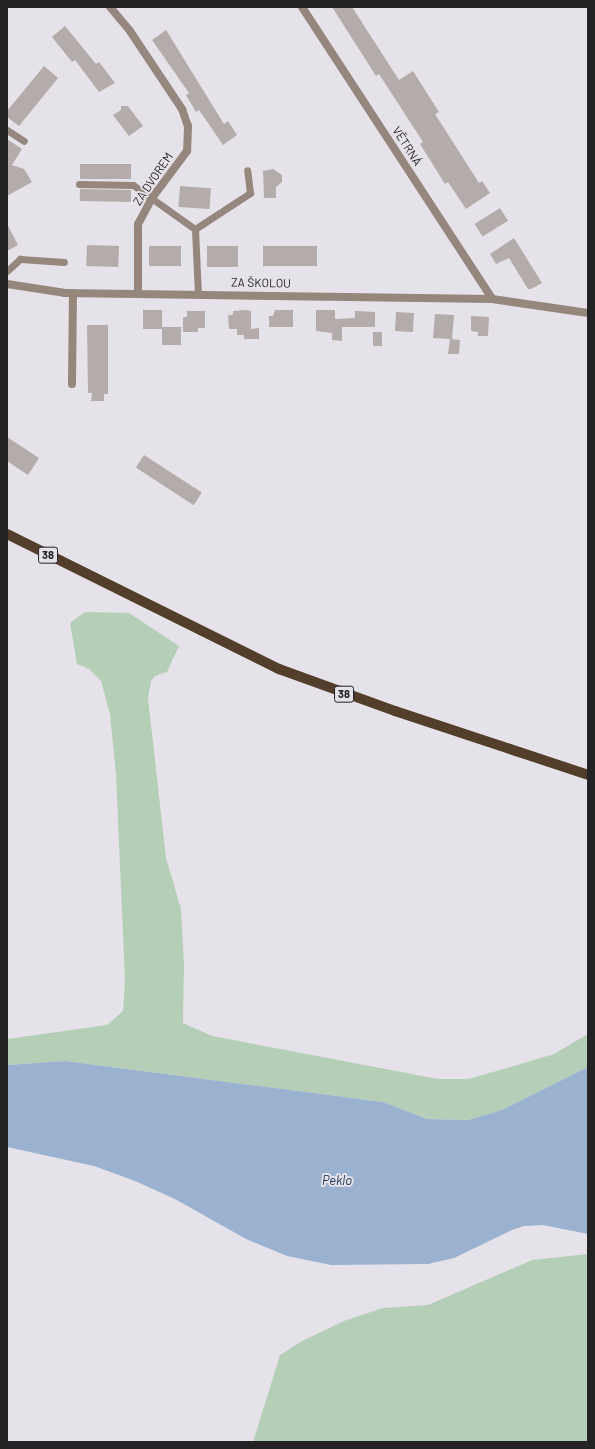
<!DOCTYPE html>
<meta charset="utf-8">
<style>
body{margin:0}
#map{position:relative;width:595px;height:1449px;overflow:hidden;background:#e6e2e9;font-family:Barlow,sans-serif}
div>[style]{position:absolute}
.green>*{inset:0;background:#b5ceb8}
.water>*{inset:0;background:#9ab2cf}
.building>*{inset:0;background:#b4acab;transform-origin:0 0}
.lane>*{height:7px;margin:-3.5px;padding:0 3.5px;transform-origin:3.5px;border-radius:3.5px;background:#95877d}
.street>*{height:8px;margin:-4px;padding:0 4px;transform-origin:4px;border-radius:4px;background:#95877d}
.primary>*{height:10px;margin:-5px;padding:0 5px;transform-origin:5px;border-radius:5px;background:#533d2b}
span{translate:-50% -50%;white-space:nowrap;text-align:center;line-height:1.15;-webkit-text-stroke:4px #e6e2e9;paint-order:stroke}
.shield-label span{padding:1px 3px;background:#e6e2e9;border:1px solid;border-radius:3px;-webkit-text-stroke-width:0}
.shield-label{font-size:11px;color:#242225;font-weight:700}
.street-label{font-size:12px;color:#242225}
.water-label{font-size:13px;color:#103158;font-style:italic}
.frame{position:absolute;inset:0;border:8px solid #242225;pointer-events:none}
</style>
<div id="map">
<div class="green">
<div style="clip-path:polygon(85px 612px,129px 613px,179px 646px,167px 672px,155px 676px,151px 681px,148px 698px,166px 858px,181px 909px,184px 964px,183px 1023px,212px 1036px,438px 1079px,468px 1079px,507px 1068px,554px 1054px,588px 1034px,588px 1067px,502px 1110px,468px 1120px,427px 1119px,383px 1102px,65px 1061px,7px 1065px,7px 1039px,107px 1025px,123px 1011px,125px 981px,116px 774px,110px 714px,101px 681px,89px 669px,77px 664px,70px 623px)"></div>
<div style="clip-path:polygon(588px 1254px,588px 1442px,253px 1442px,280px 1355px,302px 1341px,344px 1321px,383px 1308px,428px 1305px,532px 1260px)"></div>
</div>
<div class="water">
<div style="clip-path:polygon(65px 1061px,383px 1102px,427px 1119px,468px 1120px,502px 1110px,588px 1067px,588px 1234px,543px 1225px,524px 1226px,512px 1230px,454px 1258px,428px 1264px,331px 1265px,287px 1256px,246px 1239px,175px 1199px,135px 1181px,94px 1166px,7px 1147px,7px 1065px)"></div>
</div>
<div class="building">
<div style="clip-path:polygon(332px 7px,352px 7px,399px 80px,413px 71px,439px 112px,435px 114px,479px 183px,482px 181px,490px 193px,466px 209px,448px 182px,445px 184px,420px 144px,423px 142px,379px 74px,376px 76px)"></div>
<div style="clip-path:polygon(65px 26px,96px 64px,99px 62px,115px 83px,99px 92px,75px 60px,72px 62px,52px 37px)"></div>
<div style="clip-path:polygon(166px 30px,224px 124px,228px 121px,237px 135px,223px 145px,199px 110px,196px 112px,186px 95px,189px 93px,152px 40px)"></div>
<div style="clip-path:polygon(44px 66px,58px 78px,19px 126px,7px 117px,7px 111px)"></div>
<div style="clip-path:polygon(121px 106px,128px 106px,143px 126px,129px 136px,113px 115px,121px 110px)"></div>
<div style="clip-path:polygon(7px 139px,22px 149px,12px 165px,24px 169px,32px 182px,7px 196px)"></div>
<div style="left:80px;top:164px;width:51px;height:15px"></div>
<div style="clip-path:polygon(273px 169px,282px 175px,282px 182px,276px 187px,276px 198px,264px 198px,263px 171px)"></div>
<div style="left:180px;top:186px;width:31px;height:21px;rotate:4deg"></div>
<div style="left:80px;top:189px;width:51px;height:12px;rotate:1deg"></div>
<div style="left:500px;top:208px;width:15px;height:30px;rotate:58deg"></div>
<div style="clip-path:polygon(7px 224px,18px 245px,7px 251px)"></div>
<div style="clip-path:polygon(514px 238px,542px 283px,531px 289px,528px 289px,509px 258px,496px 264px,490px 254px)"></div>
<div style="left:87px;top:245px;width:32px;height:21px;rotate:2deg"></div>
<div style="left:149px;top:246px;width:32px;height:20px"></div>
<div style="left:207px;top:246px;width:31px;height:21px"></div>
<div style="left:263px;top:246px;width:54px;height:20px"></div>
<div style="clip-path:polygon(143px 310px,162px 310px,162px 327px,181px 327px,181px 345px,162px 345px,162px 329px,143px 329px)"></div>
<div style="clip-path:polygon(246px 310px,251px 311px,251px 329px,259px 328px,259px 339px,244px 339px,244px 335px,237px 335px,237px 329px,229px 329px,228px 315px,233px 315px,233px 311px)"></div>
<div style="clip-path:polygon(275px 310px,293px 310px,293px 327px,269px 327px,269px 316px,273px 316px)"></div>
<div style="clip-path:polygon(316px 310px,335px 310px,335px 319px,355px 318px,355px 311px,375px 312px,375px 327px,342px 327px,342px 341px,332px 340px,332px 333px,316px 331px)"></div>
<div style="clip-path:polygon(187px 311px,205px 311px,205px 328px,198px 328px,198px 332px,183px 332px,183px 317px,187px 317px)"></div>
<div style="left:396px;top:312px;width:18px;height:19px;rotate:3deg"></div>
<div style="clip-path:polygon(435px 314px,454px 315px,452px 339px,460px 340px,459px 354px,448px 354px,450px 339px,433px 338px)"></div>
<div style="clip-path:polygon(471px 316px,489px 317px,488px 336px,478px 336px,478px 332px,471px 331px)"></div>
<div style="clip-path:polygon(87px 325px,108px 325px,108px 394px,104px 394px,104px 401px,91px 401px,92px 393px,88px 393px)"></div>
<div style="left:373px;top:332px;width:9px;height:14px"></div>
<div style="clip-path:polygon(7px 437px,39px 458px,28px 475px,7px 461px)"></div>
<div style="left:144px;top:455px;width:69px;height:15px;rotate:33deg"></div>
</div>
<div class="lane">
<div style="left:7px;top:130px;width:20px;rotate:33deg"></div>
<div style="left:79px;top:184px;width:54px;rotate:1.1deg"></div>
<div style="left:133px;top:185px;width:76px;rotate:35.4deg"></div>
<div style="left:195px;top:229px;width:66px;rotate:-33.2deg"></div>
<div style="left:250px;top:193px;width:23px;rotate:-97deg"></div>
<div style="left:195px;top:229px;width:65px;rotate:87.4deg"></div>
<div style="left:7px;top:271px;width:18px;rotate:-43deg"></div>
<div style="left:20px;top:259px;width:44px;rotate:3.9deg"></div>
</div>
<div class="street">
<div style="left:110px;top:7px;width:31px;rotate:50deg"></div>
<div style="left:130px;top:31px;width:94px;rotate:56.3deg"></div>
<div style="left:182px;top:109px;width:18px;rotate:71deg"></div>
<div style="left:188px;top:126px;width:25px;rotate:92deg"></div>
<div style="left:187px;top:151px;width:59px;rotate:126.7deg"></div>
<div style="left:152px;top:198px;width:30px;rotate:118deg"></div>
<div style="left:138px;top:224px;width:70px;rotate:90deg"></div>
<div style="left:302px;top:7px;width:348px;rotate:56.9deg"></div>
<div style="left:7px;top:284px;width:59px;rotate:8.8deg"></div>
<div style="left:65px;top:293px;width:427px;rotate:0.8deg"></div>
<div style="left:492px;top:299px;width:97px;rotate:8.3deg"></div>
<div style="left:72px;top:384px;width:91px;rotate:-89.4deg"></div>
</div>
<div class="primary">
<div style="left:7px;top:534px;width:304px;rotate:26.4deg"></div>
<div style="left:279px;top:669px;width:123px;rotate:19.9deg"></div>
<div style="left:395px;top:711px;width:203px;rotate:18.3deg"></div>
</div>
<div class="shield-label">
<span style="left:48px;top:555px">38</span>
<span style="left:344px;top:694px">38</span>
</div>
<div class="street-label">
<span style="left:407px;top:146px;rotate:57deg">VĚTRNÁ</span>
<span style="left:153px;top:179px;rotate:-56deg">ZA DVOREM</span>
<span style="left:261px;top:283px;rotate:1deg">ZA ŠKOLOU</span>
</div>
<div class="water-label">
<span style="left:337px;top:1180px">Peklo</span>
</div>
<div class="frame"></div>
</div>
